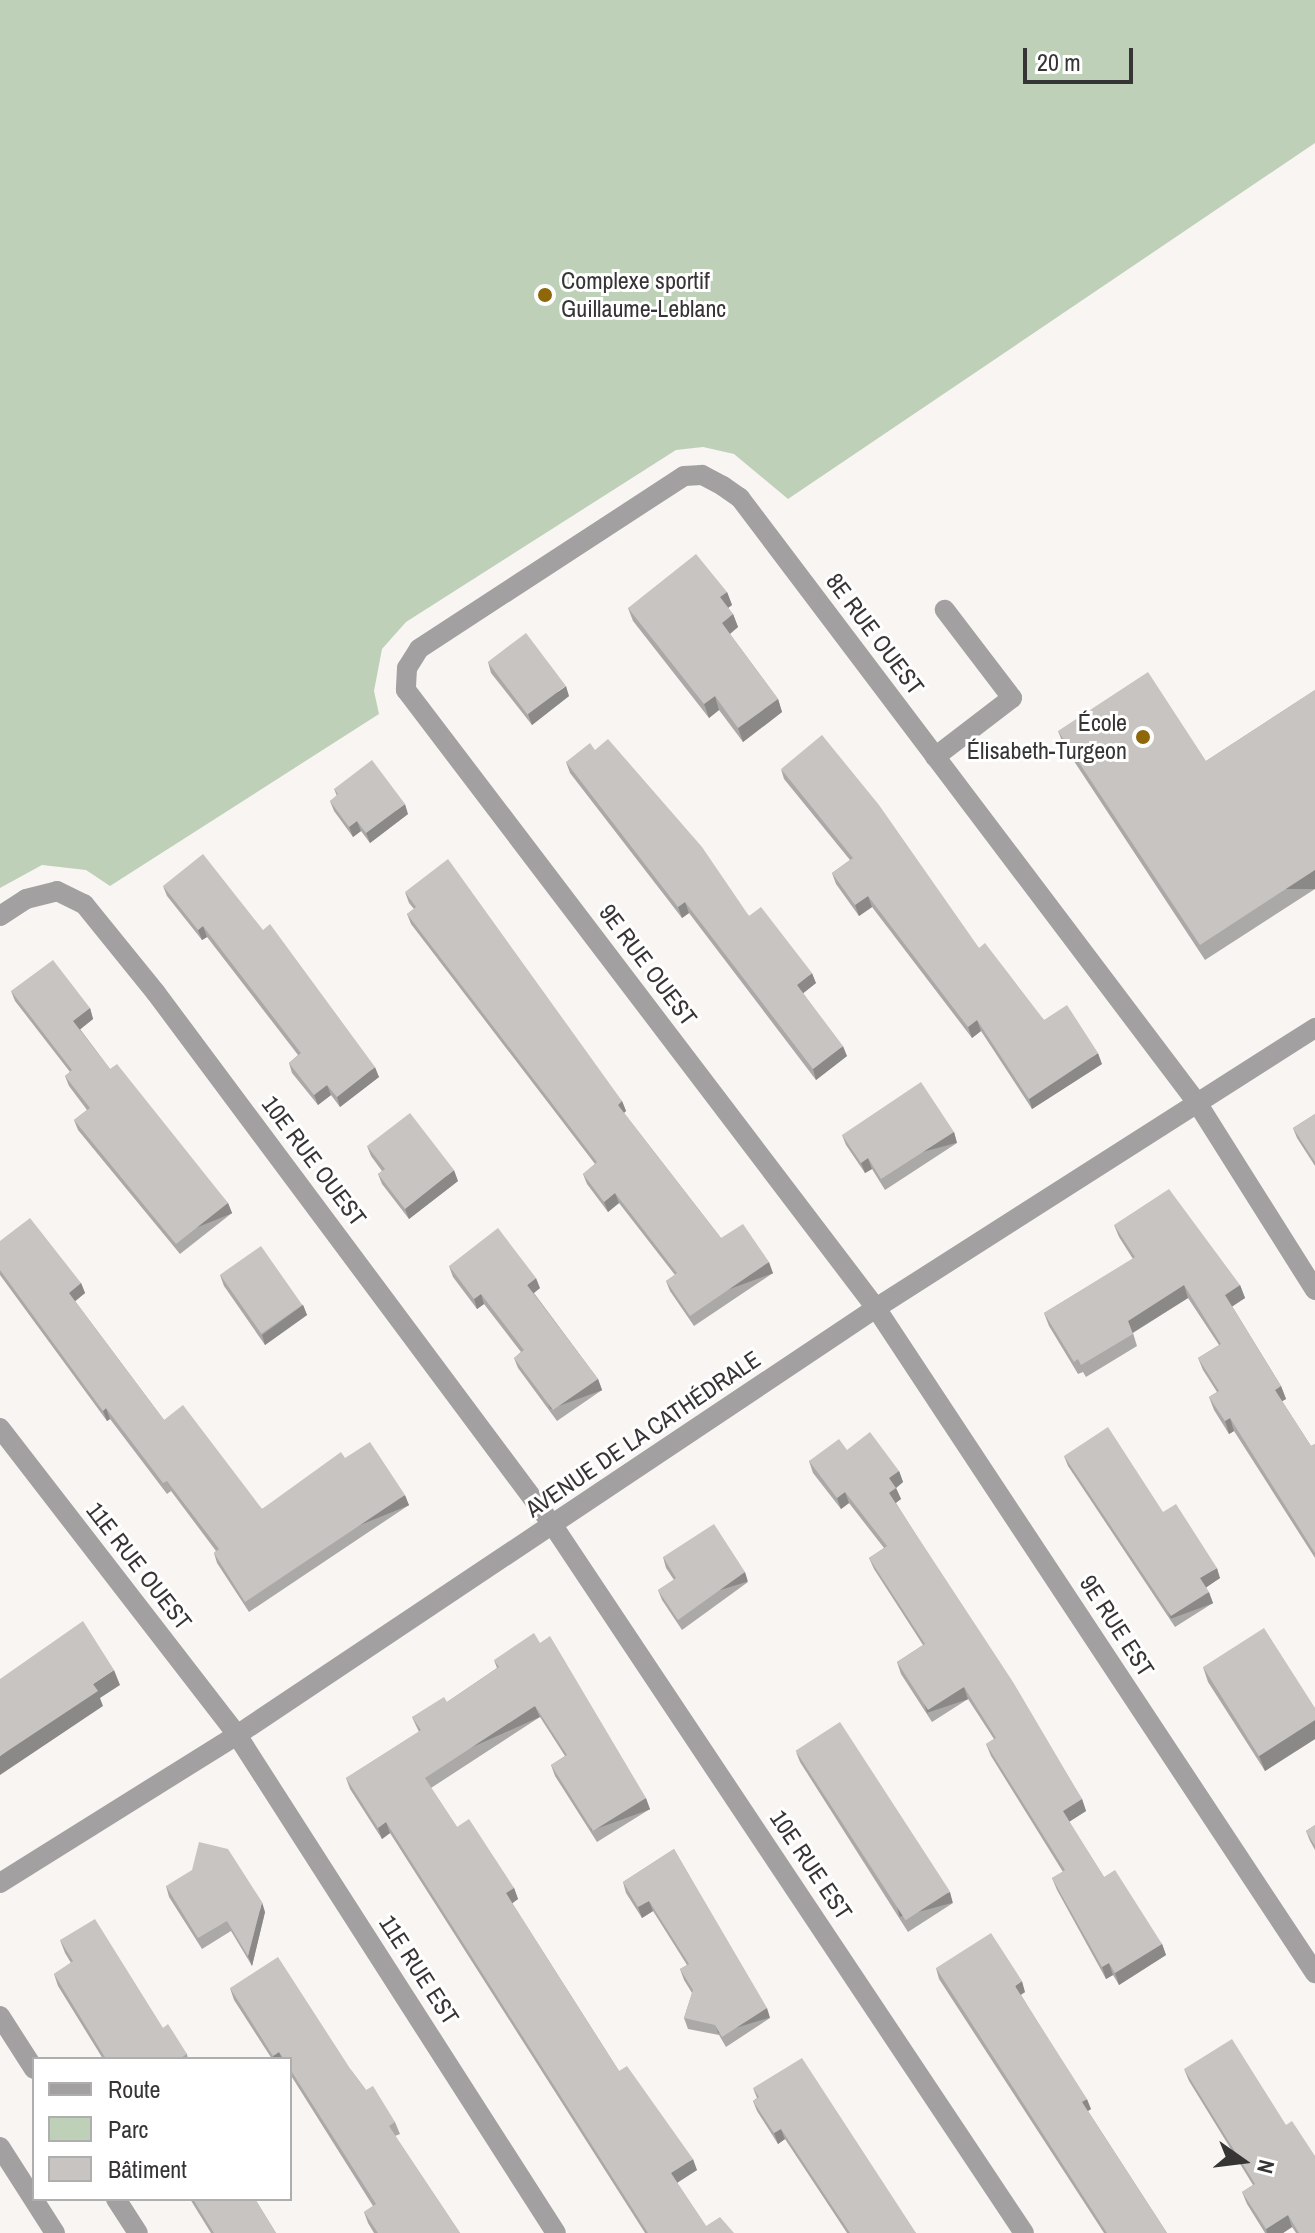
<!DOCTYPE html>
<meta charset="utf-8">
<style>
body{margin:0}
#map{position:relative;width:1315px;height:2233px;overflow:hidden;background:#f9f5f3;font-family:"Archivo Narrow",sans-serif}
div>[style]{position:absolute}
.green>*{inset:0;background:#bed1b8}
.service>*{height:20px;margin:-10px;padding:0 10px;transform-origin:10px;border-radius:10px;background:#a2a0a0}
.minor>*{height:20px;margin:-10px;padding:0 10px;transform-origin:10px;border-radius:10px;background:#a2a0a0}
.tertiary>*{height:20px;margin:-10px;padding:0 10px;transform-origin:10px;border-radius:10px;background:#a2a0a0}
.wall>*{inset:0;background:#aba9a7}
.shaded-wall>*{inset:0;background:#8b8988;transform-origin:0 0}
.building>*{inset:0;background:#c7c4c2;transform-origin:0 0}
.dots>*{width:22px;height:22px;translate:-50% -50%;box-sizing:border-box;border:4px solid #fff;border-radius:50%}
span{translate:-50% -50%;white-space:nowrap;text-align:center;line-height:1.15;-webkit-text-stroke:6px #fff;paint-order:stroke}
.poi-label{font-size:24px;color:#363434}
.left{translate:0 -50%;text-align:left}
.right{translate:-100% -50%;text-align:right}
.street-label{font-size:24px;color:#363434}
.legend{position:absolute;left:32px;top:2057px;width:260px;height:144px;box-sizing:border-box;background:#fff;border:2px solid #afaeae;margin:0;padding:10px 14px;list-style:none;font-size:24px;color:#363434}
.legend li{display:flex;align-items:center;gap:16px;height:40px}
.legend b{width:40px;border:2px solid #afaeae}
.north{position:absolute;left:1203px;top:2121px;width:80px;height:80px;-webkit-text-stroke:6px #fff;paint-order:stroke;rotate:104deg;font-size:22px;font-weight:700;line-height:32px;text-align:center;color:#363434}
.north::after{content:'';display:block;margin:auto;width:28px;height:36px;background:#363434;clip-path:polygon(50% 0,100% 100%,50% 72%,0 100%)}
.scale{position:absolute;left:1023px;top:48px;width:110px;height:36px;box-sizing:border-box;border:4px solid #363434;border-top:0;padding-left:10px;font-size:24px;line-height:28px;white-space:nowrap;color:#363434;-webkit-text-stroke:6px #fff;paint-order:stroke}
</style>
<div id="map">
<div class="green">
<div style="clip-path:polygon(0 0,1315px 0,1315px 143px,788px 499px,734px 454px,703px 447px,676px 450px,406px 622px,382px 649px,374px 691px,379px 714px,110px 886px,86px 870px,42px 865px,0 888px)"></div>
</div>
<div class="service">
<div style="left:935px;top:757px;width:97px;rotate:-37.5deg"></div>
<div style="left:1012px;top:698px;width:111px;rotate:-127.3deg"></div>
</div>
<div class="minor">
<div style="left:0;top:916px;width:31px;rotate:-33deg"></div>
<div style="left:26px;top:899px;width:32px;rotate:-14deg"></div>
<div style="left:57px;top:891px;width:30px;rotate:26deg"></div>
<div style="left:84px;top:904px;width:114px;rotate:51deg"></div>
<div style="left:156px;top:993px;width:666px;rotate:53.3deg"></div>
<div style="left:554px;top:1527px;width:848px;rotate:56.35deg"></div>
<div style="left:1315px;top:1290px;width:220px;rotate:-122.2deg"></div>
<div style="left:1198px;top:1104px;width:760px;rotate:-127.08deg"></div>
<div style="left:740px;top:498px;width:21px;rotate:-145deg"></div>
<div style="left:723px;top:486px;width:24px;rotate:-152deg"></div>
<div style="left:702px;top:475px;width:18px;rotate:177deg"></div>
<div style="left:684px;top:476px;width:316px;rotate:146.9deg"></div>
<div style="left:419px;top:649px;width:22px;rotate:122deg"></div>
<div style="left:407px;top:668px;width:22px;rotate:93deg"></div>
<div style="left:406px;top:690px;width:776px;rotate:52.75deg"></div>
<div style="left:876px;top:1308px;width:797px;rotate:56.57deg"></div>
<div style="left:0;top:1428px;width:388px;rotate:52.3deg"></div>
<div style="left:237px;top:1735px;width:591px;rotate:57.36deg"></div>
</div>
<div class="tertiary">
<div style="left:0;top:1883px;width:279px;rotate:-32deg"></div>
<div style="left:237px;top:1735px;width:769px;rotate:-33.75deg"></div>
<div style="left:876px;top:1308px;width:521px;rotate:-32.53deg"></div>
<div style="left:0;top:2016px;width:63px;rotate:57.3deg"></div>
<div style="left:0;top:2147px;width:102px;rotate:57.4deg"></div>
<div style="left:116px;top:2199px;width:40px;rotate:57.1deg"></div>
</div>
<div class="wall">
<div style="clip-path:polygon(727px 592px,732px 605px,728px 608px,733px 614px,738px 627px,730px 634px,778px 699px,782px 712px,743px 742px,719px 710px,709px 718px,633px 621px,628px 608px)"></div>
<div style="clip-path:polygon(488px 662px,569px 696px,532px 725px,491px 673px)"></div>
<div style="clip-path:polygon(1315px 690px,1315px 889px,1205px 960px,1064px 746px,1058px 731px,1206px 761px)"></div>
<div style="clip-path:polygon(595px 750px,749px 916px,816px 983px,803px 993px,847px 1056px,816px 1080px,689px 913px,682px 918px,570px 773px,566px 762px)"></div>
<div style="clip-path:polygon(781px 769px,979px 948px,1044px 1020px,1102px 1064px,1032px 1109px,981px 1031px,972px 1038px,872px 907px,859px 916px,836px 884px,832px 873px,850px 860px,784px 779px)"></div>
<div style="clip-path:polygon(334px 789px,408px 814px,370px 843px,361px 831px,353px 837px,334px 811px,330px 801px,337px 796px)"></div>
<div style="clip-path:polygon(163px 886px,379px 1077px,340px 1107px,331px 1095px,318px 1105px,292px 1073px,289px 1063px,298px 1055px,207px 937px,202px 940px,167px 896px)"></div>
<div style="clip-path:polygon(405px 892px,622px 1101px,626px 1111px,624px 1113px,721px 1238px,773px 1273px,694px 1326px,670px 1291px,666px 1281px,675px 1275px,619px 1203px,608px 1212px,587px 1184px,583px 1174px,595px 1164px,411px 924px,407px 914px,414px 909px,409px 903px)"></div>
<div style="clip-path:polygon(11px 991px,90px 1008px,93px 1019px,80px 1029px,110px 1069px,228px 1203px,232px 1213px,180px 1254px,78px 1130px,74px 1120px,87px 1110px,69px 1086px,65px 1076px,70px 1072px,15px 1001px)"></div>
<div style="clip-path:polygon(1315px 1114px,1315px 1166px,1297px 1138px,1293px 1128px)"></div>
<div style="clip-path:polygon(954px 1132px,957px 1143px,885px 1190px,872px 1169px,865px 1173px,846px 1145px,842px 1135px)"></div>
<div style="clip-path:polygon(367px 1146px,458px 1181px,409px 1219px,382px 1184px,378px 1174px,382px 1171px,371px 1156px)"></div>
<div style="clip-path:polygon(1114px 1225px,1240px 1285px,1245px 1298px,1232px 1306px,1281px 1386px,1286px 1399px,1282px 1401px,1311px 1446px,1315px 1444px,1315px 1558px,1234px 1431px,1229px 1434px,1214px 1410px,1209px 1397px,1217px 1392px,1203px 1370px,1198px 1358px,1219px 1345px,1188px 1298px,1133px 1333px,1137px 1346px,1086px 1377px,1083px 1372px,1078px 1374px,1049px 1326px,1044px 1313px,1133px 1259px,1119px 1237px)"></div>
<div style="clip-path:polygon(0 1241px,81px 1283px,85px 1293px,75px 1301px,164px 1420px,262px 1509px,345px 1458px,409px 1505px,249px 1612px,217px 1563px,214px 1553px,216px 1551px,171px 1491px,167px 1494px,110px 1419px,107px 1421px,0 1275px)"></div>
<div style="clip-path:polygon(449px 1266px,540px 1288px,534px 1293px,598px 1379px,602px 1390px,557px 1421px,518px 1368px,514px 1358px,521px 1352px,484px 1304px,477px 1309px,453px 1277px)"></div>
<div style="clip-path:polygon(220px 1275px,303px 1305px,307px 1315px,265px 1345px,224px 1286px)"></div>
<div style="clip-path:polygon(847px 1450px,899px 1471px,903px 1482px,896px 1488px,901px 1499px,896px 1503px,1082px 1799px,1086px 1811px,1069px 1822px,1104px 1877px,1162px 1944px,1166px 1955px,1119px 1985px,1113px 1975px,1106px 1979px,1057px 1890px,1052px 1878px,1063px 1872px,991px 1756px,986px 1744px,994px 1739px,968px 1699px,932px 1722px,901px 1674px,897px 1662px,923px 1645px,874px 1569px,869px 1558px,884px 1548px,849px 1503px,841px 1509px,813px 1473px,809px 1461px)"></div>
<div style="clip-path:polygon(1064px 1456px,1163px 1512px,1220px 1578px,1206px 1587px,1213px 1603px,1175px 1627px,1068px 1466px)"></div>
<div style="clip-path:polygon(663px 1557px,748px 1582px,682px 1630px,662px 1600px,658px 1590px,674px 1580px,666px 1568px)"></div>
<div style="clip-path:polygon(494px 1660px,650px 1809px,597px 1842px,555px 1776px,551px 1765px,565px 1756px,540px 1717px,431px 1788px,457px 1827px,514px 1888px,518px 1899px,512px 1903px,619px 2071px,697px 2170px,677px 2183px,706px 2226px,734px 2233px,645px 2233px,390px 1833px,382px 1839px,350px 1789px,346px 1778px,419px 1732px,412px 1717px,447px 1702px,497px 1668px)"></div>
<div style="clip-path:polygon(1203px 1667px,1315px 1708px,1315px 1739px,1265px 1771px,1208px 1682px)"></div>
<div style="clip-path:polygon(796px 1752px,953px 1903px,908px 1932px,800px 1762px)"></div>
<div style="clip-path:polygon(1315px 1825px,1315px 1850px,1310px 1841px,1306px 1831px)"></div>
<div style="clip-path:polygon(674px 1849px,770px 2018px,726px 2047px,719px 2035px,688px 2029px,684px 2018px,692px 1993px,684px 1980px,680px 1969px,687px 1965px,653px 1911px,642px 1918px,626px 1893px,623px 1882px)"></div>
<div style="clip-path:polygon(166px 1886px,265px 1912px,252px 1966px,231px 1931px,202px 1949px,169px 1897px)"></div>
<div style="clip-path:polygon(60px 1940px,163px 2028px,187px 2054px,188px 2059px,103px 2059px,58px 1986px,54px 1974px,71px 1963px,65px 1953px)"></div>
<div style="clip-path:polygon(936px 1968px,1025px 1992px,1021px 1995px,1091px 2109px,1088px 2111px,1167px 2233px,1104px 2233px,939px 1979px)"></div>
<div style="clip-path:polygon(230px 1988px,351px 2070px,366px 2090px,395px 2122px,400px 2134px,395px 2136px,460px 2233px,374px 2233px,368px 2223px,364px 2212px,373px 2206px,290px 2074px,290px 2059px,272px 2059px,234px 2000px)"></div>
<div style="clip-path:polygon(1184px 2069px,1315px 2233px,1296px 2233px,1292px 2227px,1283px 2233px,1265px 2233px,1247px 2204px,1242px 2192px,1253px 2185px,1189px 2081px)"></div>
<div style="clip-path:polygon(753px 2088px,916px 2233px,847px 2233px,785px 2139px,778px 2144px,757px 2111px,753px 2101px,757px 2098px)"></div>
<div style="clip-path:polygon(190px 2199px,255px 2199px,276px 2233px,211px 2233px)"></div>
</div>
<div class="shaded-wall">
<div style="clip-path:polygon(727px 592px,732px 605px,725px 610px,720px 597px)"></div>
<div style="clip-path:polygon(733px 614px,738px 627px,726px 637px,722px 623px)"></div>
<div style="clip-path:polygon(566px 686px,569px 696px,532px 725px,528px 714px)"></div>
<div style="clip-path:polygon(715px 696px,719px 710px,709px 718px,704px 704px)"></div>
<div style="clip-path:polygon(778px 699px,782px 712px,743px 742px,738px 728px)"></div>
<div style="clip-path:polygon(405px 804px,408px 814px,370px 843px,366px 833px)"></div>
<div style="clip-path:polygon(357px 821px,361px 831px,353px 837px,349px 827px)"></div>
<div style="left:1315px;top:870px;width:19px;height:137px;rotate:90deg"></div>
<div style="clip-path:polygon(868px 896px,872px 907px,859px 916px,855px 905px)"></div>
<div style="clip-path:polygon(685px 902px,689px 913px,682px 918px,678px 907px)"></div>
<div style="clip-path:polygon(203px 926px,207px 937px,202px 940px,198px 930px)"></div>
<div style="clip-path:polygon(812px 973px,816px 983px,801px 995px,797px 985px)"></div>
<div style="clip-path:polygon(90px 1008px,93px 1019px,77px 1032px,73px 1021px)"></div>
<div style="clip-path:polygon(977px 1020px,981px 1031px,972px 1038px,968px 1027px)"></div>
<div style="clip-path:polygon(843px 1046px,847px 1056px,816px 1080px,813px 1069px)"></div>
<div style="clip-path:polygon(1098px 1053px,1102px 1064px,1032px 1109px,1029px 1099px)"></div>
<div style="clip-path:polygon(375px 1067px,379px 1077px,340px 1107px,337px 1097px)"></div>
<div style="clip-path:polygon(327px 1085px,331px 1095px,318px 1105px,314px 1095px)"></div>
<div style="clip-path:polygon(622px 1101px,626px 1111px,621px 1115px,618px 1105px)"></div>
<div style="left:954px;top:1132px;width:11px;height:87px;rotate:75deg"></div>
<div style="clip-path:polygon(868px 1158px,872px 1169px,865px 1173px,861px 1163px)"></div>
<div style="clip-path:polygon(454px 1170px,458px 1181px,409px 1219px,405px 1209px)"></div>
<div style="clip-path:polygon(615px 1193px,619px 1203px,608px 1212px,604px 1202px)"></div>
<div style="left:228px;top:1203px;width:11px;height:66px;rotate:68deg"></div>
<div style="left:769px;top:1262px;width:12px;height:96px;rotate:70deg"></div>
<div style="clip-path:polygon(536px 1278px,540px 1288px,531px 1295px,527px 1285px)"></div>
<div style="clip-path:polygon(81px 1283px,85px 1293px,73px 1303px,69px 1293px)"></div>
<div style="clip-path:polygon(1184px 1285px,1188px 1298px,1132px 1333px,1128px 1321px)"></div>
<div style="clip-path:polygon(1240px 1285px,1245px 1298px,1230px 1308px,1225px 1295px)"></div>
<div style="clip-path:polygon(481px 1294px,484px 1304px,477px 1309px,474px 1299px)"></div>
<div style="clip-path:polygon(303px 1305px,307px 1315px,265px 1345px,262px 1335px)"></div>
<div style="left:598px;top:1379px;width:12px;height:55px;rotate:70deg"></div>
<div style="clip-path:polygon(1281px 1386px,1286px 1399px,1279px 1403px,1275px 1390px)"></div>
<div style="clip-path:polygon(106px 1408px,110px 1419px,107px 1421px,103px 1411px)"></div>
<div style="clip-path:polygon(1230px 1418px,1234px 1431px,1229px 1434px,1225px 1421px)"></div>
<div style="clip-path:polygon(899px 1471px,903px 1482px,896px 1488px,901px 1499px,894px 1504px,889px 1493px,889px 1478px)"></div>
<div style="clip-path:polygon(845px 1492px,849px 1503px,841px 1509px,837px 1498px)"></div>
<div style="left:405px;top:1495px;width:11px;height:192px;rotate:68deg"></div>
<div style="clip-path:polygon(1217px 1568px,1220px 1578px,1204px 1589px,1200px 1578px)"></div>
<div style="left:745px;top:1572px;width:10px;height:82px;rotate:73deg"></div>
<div style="left:1209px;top:1592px;width:12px;height:45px;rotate:70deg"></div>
<div style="clip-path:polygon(114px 1670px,120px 1685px,100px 1698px,103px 1706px,0 1775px,0 1756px,93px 1684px)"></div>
<div style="left:964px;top:1687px;width:13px;height:43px;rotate:72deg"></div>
<div style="left:535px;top:1706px;width:12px;height:131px;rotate:66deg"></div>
<div style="clip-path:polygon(1315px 1720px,1315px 1739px,1265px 1771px,1259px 1756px)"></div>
<div style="left:646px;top:1798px;width:12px;height:62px;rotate:70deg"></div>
<div style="clip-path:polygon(1082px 1799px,1086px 1811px,1067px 1823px,1063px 1811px)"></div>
<div style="clip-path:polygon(386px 1822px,390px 1833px,382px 1839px,378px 1828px)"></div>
<div style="clip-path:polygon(514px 1888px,518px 1899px,510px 1905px,506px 1893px)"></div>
<div style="left:950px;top:1892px;width:11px;height:55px;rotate:75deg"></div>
<div style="clip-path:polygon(649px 1901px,653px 1911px,642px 1918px,638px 1907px)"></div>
<div style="clip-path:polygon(262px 1902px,265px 1912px,252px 1966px,248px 1956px)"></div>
<div style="clip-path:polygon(1162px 1944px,1166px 1955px,1119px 1985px,1115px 1973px)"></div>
<div style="clip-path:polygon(1109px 1963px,1113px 1975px,1106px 1979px,1102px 1967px)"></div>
<div style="clip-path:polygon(1022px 1981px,1025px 1992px,1018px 1996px,1015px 1986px)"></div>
<div style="left:767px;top:2008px;width:10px;height:54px;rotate:73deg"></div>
<div style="clip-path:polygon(279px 2052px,282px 2059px,274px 2059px,273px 2056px)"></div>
<div style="clip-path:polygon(1087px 2099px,1091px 2109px,1086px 2112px,1082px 2102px)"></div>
<div style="clip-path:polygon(781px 2129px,785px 2139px,778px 2144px,774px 2133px)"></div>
<div style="clip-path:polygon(693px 2159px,697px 2170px,675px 2184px,671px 2173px)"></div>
<div style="clip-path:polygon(1288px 2215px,1292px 2227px,1283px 2233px,1267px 2233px,1266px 2229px)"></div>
</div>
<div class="building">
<div style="clip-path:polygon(696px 554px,727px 592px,720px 597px,733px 614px,722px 623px,778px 699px,738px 728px,715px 696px,704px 704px,628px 608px)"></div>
<div style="left:526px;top:633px;width:66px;height:48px;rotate:53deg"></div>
<div style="clip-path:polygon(1148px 672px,1206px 761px,1315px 690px,1315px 870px,1200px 945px,1058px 731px)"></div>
<div style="clip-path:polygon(822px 735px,879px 805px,979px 948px,985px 943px,1044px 1020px,1067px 1005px,1098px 1053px,1029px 1099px,977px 1020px,968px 1027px,868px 896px,855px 905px,832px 873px,853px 858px,781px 769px)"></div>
<div style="clip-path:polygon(608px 739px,702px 847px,749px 916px,761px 907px,812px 973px,797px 985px,843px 1046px,813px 1069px,685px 902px,678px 907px,566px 762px,590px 743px,595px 750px)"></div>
<div style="clip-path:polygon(372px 760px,405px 804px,366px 833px,357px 821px,349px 827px,330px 801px,338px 794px,334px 789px)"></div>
<div style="clip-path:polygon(203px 854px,263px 930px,270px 924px,375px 1067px,337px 1097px,327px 1085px,314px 1095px,289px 1063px,301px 1053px,203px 926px,198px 930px,163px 886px)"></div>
<div style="clip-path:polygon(448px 859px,622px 1101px,618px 1105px,721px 1238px,743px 1224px,769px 1262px,690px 1316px,666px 1281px,677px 1273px,615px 1193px,604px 1202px,583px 1174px,597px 1162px,407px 914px,416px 907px,405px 892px)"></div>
<div style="clip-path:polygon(53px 960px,90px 1008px,73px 1021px,110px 1069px,117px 1064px,228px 1203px,176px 1244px,74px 1120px,90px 1108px,65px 1076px,72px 1070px,11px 991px)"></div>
<div style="clip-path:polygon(921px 1082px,954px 1132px,881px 1179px,868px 1158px,861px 1163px,842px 1135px)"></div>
<div style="clip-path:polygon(410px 1113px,454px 1170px,405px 1209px,378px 1174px,385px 1169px,367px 1146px)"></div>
<div style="clip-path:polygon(1315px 1114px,1315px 1162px,1293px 1128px)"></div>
<div style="clip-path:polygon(1169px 1189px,1240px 1285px,1225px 1295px,1281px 1386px,1275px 1390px,1311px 1446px,1315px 1444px,1315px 1553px,1230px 1418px,1225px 1421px,1209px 1397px,1219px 1391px,1198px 1358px,1221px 1344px,1184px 1285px,1128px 1321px,1133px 1334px,1081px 1365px,1078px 1359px,1074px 1362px,1044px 1313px,1135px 1257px,1114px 1225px)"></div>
<div style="clip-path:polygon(30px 1218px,81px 1283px,69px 1293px,164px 1420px,183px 1405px,262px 1509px,341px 1452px,345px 1458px,370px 1442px,405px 1495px,245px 1602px,214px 1553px,219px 1549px,167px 1481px,163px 1483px,106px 1408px,103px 1411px,0 1270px,0 1241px)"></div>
<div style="clip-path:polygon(498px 1228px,536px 1278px,527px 1285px,598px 1379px,553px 1410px,514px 1358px,524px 1350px,481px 1294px,474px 1299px,449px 1266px)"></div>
<div style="left:261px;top:1246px;width:72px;height:50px;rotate:55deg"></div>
<div style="clip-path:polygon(1108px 1427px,1163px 1512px,1176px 1504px,1217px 1568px,1200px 1578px,1209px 1592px,1171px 1616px,1064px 1456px)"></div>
<div style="clip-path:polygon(870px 1432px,899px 1471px,889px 1478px,896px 1488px,889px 1493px,1013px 1682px,1082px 1799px,1063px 1811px,1104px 1877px,1115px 1870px,1162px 1944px,1115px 1973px,1109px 1963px,1102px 1967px,1052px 1878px,1065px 1870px,986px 1744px,996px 1738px,964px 1687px,928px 1710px,897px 1662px,925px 1644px,869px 1558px,887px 1546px,845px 1492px,837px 1498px,809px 1461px,839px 1439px,847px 1450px)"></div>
<div style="clip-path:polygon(714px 1524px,745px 1572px,678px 1620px,658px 1590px,676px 1578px,663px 1557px)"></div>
<div style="clip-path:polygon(83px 1621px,114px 1670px,93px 1684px,98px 1691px,0 1756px,0 1679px)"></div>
<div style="clip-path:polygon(1264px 1628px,1315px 1708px,1315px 1720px,1259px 1756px,1203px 1667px)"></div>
<div style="clip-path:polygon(534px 1633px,540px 1643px,550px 1636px,646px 1798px,593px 1831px,551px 1765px,567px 1755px,535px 1706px,425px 1778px,457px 1827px,469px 1819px,514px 1888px,506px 1893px,619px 2071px,627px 2066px,693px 2159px,671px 2173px,706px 2226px,720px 2217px,734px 2233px,648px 2233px,386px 1822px,378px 1828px,346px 1778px,421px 1730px,412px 1717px,444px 1697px,447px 1702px,499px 1667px,494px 1660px)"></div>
<div style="left:840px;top:1722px;width:202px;height:53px;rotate:57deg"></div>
<div style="clip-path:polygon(1315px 1825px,1315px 1846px,1306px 1831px)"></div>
<div style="clip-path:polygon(199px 1842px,228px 1849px,262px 1902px,248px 1956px,227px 1921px,198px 1938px,166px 1886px,192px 1870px)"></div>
<div style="clip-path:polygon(674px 1849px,767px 2008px,722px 2037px,715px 2025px,684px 2018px,693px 1990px,680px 1969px,689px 1964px,649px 1901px,638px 1907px,623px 1882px)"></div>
<div style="clip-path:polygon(95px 1919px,163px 2028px,168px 2024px,187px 2054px,179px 2059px,106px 2059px,54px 1974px,73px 1961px,60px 1940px)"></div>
<div style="clip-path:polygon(991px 1933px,1022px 1981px,1015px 1986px,1087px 2099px,1082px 2102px,1167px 2233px,1107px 2233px,936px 1968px)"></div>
<div style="clip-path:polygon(278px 1957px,351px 2070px,366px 2090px,373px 2086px,395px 2122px,389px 2126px,460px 2233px,378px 2233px,364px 2212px,376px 2204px,290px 2069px,290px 2059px,284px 2059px,279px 2052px,273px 2056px,230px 1988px)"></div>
<div style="clip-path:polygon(1232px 2039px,1286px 2125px,1292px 2121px,1315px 2156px,1315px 2233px,1299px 2233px,1288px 2215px,1266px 2229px,1242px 2192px,1255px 2184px,1184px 2069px)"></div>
<div style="clip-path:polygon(802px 2058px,916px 2233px,850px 2233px,781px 2129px,774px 2133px,753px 2101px,759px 2097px,753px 2088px)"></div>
<div style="clip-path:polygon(193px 2199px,255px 2199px,276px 2233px,214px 2233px)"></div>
</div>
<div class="dots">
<div style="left:545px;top:295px;background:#8e670b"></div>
<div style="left:1143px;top:737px;background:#8e670b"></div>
</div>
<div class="poi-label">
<span class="left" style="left:561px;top:295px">Complexe sportif<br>Guillaume-Leblanc</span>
<span class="right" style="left:1127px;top:737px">École<br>Élisabeth-Turgeon</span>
</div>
<div class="street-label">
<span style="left:875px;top:634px;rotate:53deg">8E RUE OUEST</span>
<span style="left:648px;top:965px;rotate:53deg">9E RUE OUEST</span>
<span style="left:314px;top:1161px;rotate:53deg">10E RUE OUEST</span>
<span style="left:643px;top:1434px;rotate:-34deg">AVENUE DE LA CATHÉDRALE</span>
<span style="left:139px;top:1566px;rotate:52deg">11E RUE OUEST</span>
<span style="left:1117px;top:1626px;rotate:57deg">9E RUE EST</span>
<span style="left:811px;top:1865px;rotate:56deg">10E RUE EST</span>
<span style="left:419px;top:1970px;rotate:57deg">11E RUE EST</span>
</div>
<ul class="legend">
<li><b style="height:10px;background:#a2a0a0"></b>Route</li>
<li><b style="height:22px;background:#bed1b8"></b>Parc</li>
<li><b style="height:22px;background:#c7c4c2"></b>Bâtiment</li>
</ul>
<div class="north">N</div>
<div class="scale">20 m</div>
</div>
